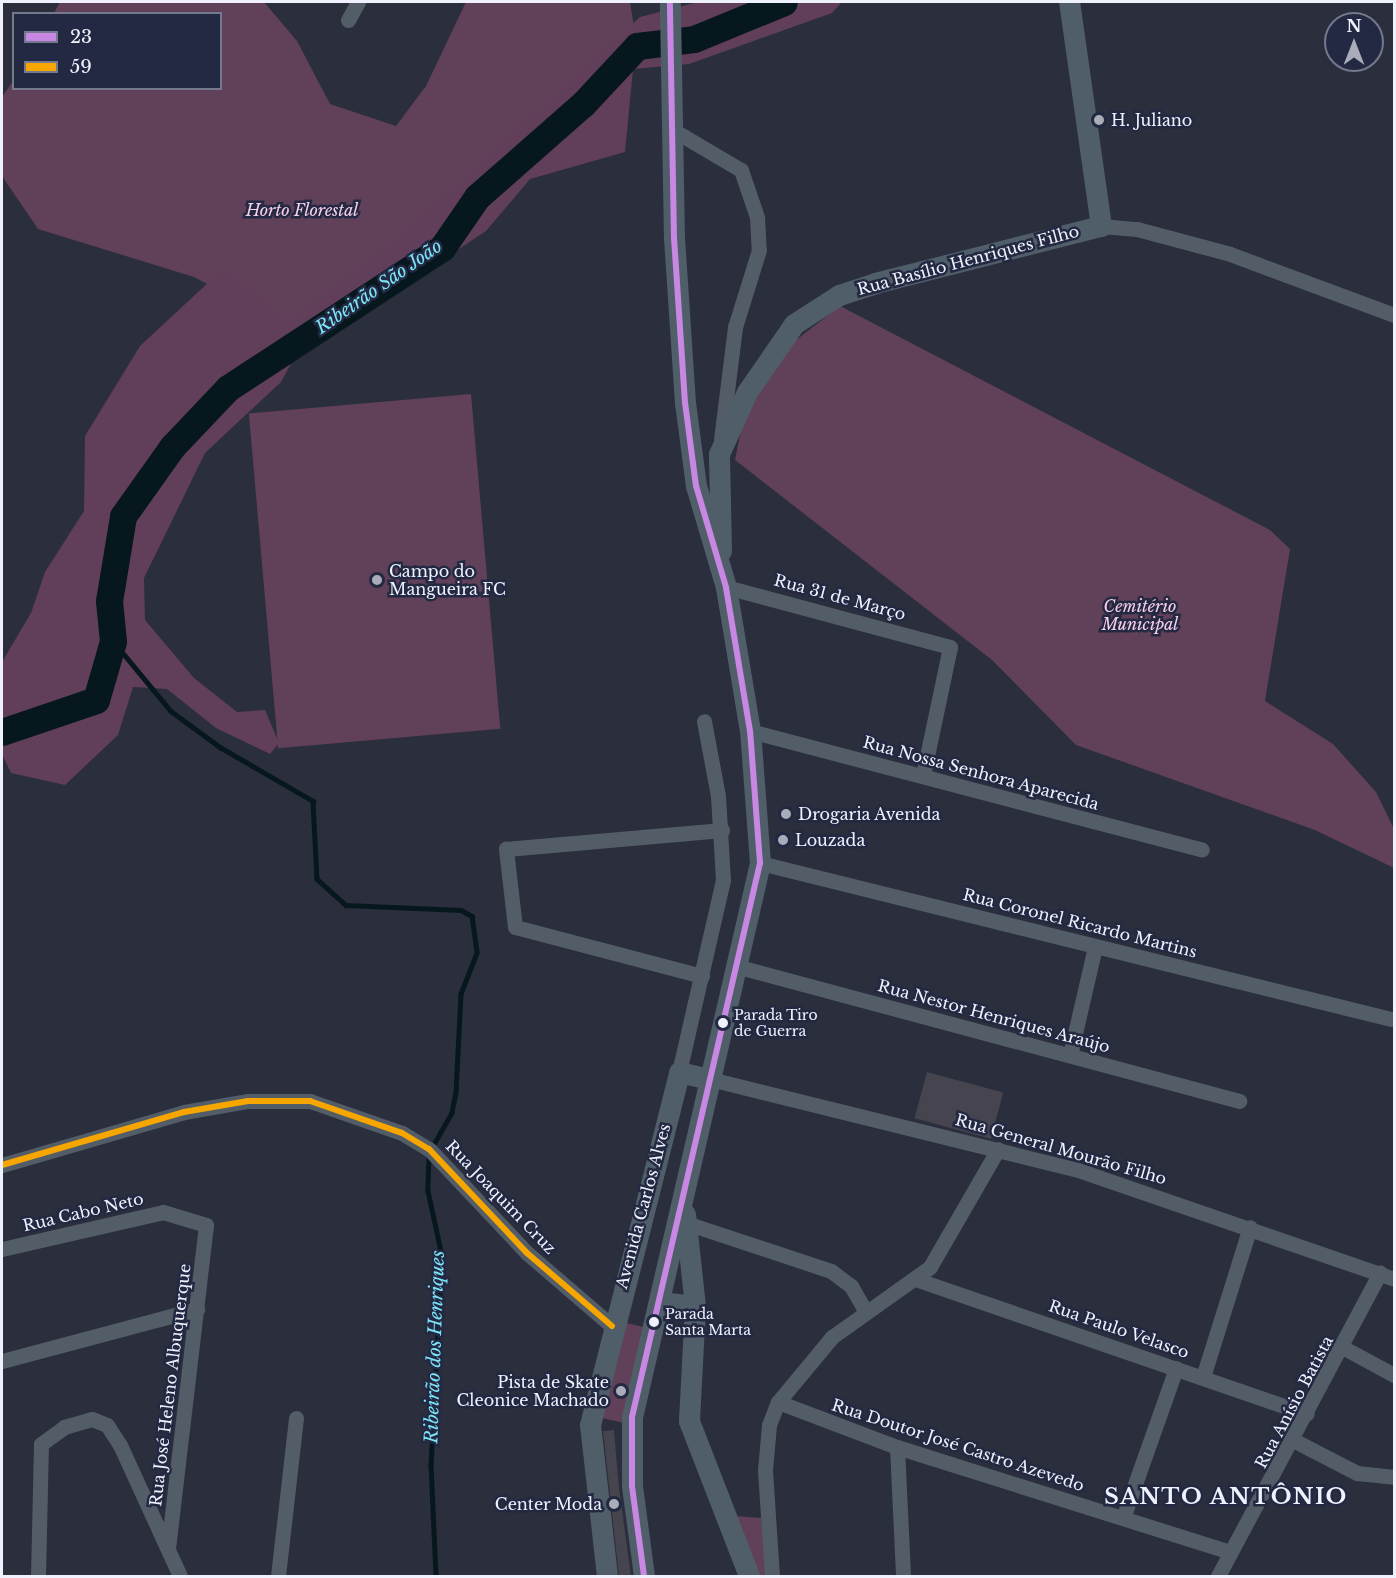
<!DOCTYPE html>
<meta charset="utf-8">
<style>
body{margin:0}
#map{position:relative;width:1396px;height:1578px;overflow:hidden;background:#2b2e3c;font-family:"Libre Baskerville",serif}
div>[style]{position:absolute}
.green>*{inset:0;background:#614059;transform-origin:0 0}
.forest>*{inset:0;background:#613e59}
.stream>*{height:4.5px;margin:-2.25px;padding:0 2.25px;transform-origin:2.25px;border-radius:2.25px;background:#06181d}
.river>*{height:27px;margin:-13.5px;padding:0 13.5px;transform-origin:13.5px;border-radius:13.5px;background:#06181d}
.building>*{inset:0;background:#45444f;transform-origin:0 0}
.street>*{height:15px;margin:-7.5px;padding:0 7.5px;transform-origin:7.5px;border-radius:7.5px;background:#525d68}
.secondary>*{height:21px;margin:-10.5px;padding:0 10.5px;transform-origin:10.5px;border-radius:10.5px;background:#505e6a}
.bus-1>*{height:6px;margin:-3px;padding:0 3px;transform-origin:3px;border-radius:3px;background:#c787e3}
.bus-2>*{height:6px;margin:-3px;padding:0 3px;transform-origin:3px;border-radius:3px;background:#f7a600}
.dots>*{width:16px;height:16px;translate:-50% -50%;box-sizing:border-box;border:3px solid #242943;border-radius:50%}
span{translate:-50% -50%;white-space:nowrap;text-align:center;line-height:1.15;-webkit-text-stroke:5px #242943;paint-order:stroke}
.bus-label{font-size:14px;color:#eff2fd}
.left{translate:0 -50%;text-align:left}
.poi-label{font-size:16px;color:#eff2fd}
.right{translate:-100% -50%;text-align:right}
.park-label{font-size:16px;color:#facfea;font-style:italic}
.street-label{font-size:16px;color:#eff2fd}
.water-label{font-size:18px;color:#7ce6f8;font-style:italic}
.district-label{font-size:22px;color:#eff2fd;font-weight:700;letter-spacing:1.5px}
.frame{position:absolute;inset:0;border:3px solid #eff2fd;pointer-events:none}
.legend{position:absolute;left:12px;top:12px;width:210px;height:78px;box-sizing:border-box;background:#242943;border:2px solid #75798d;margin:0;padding:8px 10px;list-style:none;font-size:18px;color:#eff2fd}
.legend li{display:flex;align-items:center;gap:12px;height:30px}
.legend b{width:30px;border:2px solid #75798d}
.north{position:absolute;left:1324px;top:12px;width:60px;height:60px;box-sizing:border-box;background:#242943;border:2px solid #75798d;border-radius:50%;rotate:0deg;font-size:16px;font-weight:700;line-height:24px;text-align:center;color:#eff2fd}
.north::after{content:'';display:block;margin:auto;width:21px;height:27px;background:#aaadb9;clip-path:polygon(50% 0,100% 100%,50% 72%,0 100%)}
</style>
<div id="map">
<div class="green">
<div style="clip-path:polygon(60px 2px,264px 2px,297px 41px,330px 104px,396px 126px,426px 86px,466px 2px,630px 2px,637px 46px,298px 344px,270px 317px,194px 277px,38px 229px,2px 176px,2px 97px,13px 81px,14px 88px,220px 88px,220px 14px,54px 13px)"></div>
<div style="clip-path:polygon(840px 306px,1270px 530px,1290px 549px,1265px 701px,1333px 744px,1376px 792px,1394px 829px,1394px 868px,1315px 830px,1076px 745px,992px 660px,735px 460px,743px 420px,782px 351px)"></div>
<div style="left:471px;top:394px;width:336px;height:223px;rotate:85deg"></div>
<div style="left:622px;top:1322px;width:26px;height:98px;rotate:13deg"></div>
<div style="clip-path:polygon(733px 1516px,761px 1518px,766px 1576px,758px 1576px)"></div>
</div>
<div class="forest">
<div style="clip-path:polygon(698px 2px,842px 2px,832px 13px,689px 64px,633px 69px,625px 152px,530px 179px,486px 231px,294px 358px,281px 382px,205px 453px,144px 578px,145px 620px,194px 678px,237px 712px,265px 710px,279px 743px,270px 754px,216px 728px,167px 689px,133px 687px,118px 735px,65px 785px,11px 773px,2px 754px,2px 662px,31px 613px,45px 572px,84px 511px,85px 436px,140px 346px,225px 267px,288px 319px,391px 242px,640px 17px)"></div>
</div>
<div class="stream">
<div style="left:113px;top:641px;width:91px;rotate:50.4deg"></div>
<div style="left:171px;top:711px;width:61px;rotate:36.3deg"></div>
<div style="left:220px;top:747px;width:108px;rotate:30.1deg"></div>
<div style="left:313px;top:801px;width:78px;rotate:87.1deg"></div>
<div style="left:317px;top:879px;width:39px;rotate:42deg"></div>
<div style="left:346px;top:905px;width:115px;rotate:2.5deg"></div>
<div style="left:461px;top:910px;width:13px;rotate:29deg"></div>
<div style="left:472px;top:916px;width:37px;rotate:82deg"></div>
<div style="left:477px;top:953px;width:44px;rotate:111.3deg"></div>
<div style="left:461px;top:994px;width:98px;rotate:92.9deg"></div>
<div style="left:456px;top:1092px;width:21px;rotate:101deg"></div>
<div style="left:452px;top:1113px;width:40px;rotate:119.7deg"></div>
<div style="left:429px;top:1156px;width:35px;rotate:92deg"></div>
<div style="left:428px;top:1191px;width:66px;rotate:77.8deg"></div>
<div style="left:442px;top:1256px;width:209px;rotate:93deg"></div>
<div style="left:431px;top:1465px;width:111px;rotate:87.4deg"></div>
</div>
<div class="river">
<div style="left:2px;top:732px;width:99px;rotate:-18.8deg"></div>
<div style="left:96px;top:700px;width:61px;rotate:-73.9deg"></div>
<div style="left:113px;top:641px;width:40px;rotate:-95.7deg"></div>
<div style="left:109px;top:601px;width:86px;rotate:-80.6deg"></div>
<div style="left:123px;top:516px;width:85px;rotate:-54.6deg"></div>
<div style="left:172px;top:447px;width:81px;rotate:-46.5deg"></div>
<div style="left:228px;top:388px;width:256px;rotate:-33.2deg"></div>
<div style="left:442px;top:248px;width:62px;rotate:-55.5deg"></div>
<div style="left:477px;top:197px;width:141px;rotate:-41.3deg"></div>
<div style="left:583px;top:104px;width:79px;rotate:-47deg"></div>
<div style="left:637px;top:46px;width:57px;rotate:-7deg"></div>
<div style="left:694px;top:39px;width:97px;rotate:-22.3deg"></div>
</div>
<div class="building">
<div style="left:927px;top:1072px;width:79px;height:48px;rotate:15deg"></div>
<div style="clip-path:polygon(614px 1430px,619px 1488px,631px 1576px,619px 1576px,603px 1431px)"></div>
</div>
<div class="street">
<div style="left:348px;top:20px;width:21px;rotate:-61deg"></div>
<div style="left:673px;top:130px;width:79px;rotate:30.5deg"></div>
<div style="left:741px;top:170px;width:50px;rotate:71.2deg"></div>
<div style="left:757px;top:217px;width:33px;rotate:87deg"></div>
<div style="left:759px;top:250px;width:81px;rotate:107.3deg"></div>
<div style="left:735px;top:327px;width:113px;rotate:97.1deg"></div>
<div style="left:1101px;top:226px;width:36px;rotate:5deg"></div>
<div style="left:1137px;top:229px;width:96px;rotate:15deg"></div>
<div style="left:1230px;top:254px;width:175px;rotate:20.4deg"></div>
<div style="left:726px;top:587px;width:232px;rotate:15deg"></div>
<div style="left:950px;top:647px;width:131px;rotate:101.9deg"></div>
<div style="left:750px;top:731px;width:467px;rotate:14.7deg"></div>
<div style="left:760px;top:863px;width:650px;rotate:13.89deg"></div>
<div style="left:739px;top:967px;width:518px;rotate:15deg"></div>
<div style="left:702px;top:976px;width:193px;rotate:-165.3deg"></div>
<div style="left:515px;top:927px;width:79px;rotate:-96.6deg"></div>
<div style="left:506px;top:849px;width:217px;rotate:-5deg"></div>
<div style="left:1070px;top:1055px;width:111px;rotate:-77deg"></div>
<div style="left:679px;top:1072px;width:197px;rotate:-77.1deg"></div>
<div style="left:723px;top:880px;width:84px;rotate:-93.4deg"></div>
<div style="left:718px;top:796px;width:76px;rotate:-100.6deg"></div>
<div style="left:710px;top:1079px;width:376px;rotate:13.9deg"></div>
<div style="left:1075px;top:1169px;width:337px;rotate:19deg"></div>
<div style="left:2px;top:1165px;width:190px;rotate:-16.2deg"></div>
<div style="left:184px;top:1112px;width:65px;rotate:-9.8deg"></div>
<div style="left:248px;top:1101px;width:62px"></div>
<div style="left:310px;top:1101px;width:97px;rotate:19.2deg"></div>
<div style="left:402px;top:1133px;width:31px;rotate:31deg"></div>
<div style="left:429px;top:1149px;width:143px;rotate:46.7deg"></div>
<div style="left:527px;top:1253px;width:112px;rotate:40.7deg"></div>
<div style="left:686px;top:1223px;width:153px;rotate:18.3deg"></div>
<div style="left:831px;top:1271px;width:25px;rotate:37deg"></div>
<div style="left:851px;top:1286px;width:28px;rotate:60deg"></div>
<div style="left:2px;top:1249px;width:165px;rotate:-12.9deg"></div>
<div style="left:163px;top:1212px;width:45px;rotate:16.8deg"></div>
<div style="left:206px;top:1225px;width:326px;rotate:96.7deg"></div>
<div style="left:918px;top:1280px;width:411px;rotate:19deg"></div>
<div style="left:1344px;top:1348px;width:57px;rotate:28.4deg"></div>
<div style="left:2px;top:1361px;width:202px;rotate:-14.9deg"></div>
<div style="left:1203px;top:1377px;width:157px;rotate:-72.6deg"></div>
<div style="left:778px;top:1402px;width:127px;rotate:20.7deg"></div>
<div style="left:897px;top:1447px;width:349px;rotate:17.5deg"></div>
<div style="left:1293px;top:1440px;width:72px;rotate:27.3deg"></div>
<div style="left:1357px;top:1473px;width:37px;rotate:6deg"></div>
<div style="left:897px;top:1447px;width:129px;rotate:87.3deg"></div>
<div style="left:1123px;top:1518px;width:159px;rotate:-70.5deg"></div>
<div style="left:38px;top:1576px;width:132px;rotate:-88.7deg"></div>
<div style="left:41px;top:1444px;width:29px;rotate:-36deg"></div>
<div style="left:64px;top:1427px;width:29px;rotate:-16deg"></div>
<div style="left:92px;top:1419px;width:16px;rotate:22deg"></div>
<div style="left:107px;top:1425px;width:24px;rotate:57deg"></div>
<div style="left:120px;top:1445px;width:144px;rotate:65.4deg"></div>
<div style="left:278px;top:1576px;width:159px;rotate:-83.5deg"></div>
<div style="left:772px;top:1576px;width:106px;rotate:-93.8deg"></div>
<div style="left:765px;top:1470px;width:45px;rotate:-84.9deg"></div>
<div style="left:769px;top:1425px;width:25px;rotate:-69deg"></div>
<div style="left:778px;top:1402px;width:85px;rotate:-50.3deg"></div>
<div style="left:832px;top:1337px;width:120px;rotate:-35.5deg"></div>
<div style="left:930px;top:1267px;width:136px;rotate:-60deg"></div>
<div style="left:1218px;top:1576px;width:344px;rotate:-61.9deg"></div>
</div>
<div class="secondary">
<div style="left:721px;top:551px;width:97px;rotate:-91.2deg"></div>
<div style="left:719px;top:454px;width:68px;rotate:-65.7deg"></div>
<div style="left:747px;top:392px;width:83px;rotate:-55.3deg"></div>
<div style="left:794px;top:324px;width:54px;rotate:-32.8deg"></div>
<div style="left:839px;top:295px;width:38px;rotate:-18deg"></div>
<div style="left:875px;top:283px;width:233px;rotate:-14.2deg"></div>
<div style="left:1101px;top:226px;width:226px;rotate:-98.1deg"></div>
<div style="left:685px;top:1214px;width:93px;rotate:83.8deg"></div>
<div style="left:659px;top:1302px;width:36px;rotate:6deg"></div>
<div style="left:695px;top:1306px;width:115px;rotate:93deg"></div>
<div style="left:689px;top:1421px;width:166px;rotate:68.8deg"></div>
<div style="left:607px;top:1576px;width:152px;rotate:-96.4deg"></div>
<div style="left:590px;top:1425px;width:364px;rotate:-75.8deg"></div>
<div style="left:679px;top:1072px;width:32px;rotate:13deg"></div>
<div style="left:644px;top:1576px;width:91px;rotate:-97.6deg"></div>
<div style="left:632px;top:1486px;width:69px;rotate:-90deg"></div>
<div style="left:632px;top:1417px;width:569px;rotate:-76.99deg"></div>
<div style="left:760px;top:863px;width:132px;rotate:-94.3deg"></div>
<div style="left:750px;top:731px;width:146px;rotate:-99.5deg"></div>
<div style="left:726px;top:587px;width:105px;rotate:-106.5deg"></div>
<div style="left:696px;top:486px;width:84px;rotate:-97.5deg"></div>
<div style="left:685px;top:403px;width:164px;rotate:-93.8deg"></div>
<div style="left:674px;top:239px;width:237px;rotate:-91deg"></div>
</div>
<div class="bus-1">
<div style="left:644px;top:1576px;width:91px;rotate:-97.6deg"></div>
<div style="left:632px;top:1486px;width:69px;rotate:-90deg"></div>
<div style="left:632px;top:1417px;width:569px;rotate:-76.99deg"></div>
<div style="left:760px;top:863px;width:132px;rotate:-94.3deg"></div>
<div style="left:750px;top:731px;width:146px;rotate:-99.5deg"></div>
<div style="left:726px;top:587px;width:105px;rotate:-106.5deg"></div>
<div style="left:696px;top:486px;width:84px;rotate:-97.5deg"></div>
<div style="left:685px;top:403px;width:164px;rotate:-93.8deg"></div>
<div style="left:674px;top:239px;width:237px;rotate:-91deg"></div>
</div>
<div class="bus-2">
<div style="left:2px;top:1165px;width:190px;rotate:-16.2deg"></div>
<div style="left:184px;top:1112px;width:65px;rotate:-9.8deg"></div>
<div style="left:248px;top:1101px;width:62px"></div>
<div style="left:310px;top:1101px;width:97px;rotate:19.2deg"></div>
<div style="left:402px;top:1133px;width:31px;rotate:31deg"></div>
<div style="left:429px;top:1149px;width:143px;rotate:46.7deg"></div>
<div style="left:527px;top:1253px;width:112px;rotate:40.7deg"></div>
</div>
<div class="dots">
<div style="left:1099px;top:120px;background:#aaadb9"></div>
<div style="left:377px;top:580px;background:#aaadb9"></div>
<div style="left:786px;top:814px;background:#aaadb9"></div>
<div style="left:783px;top:840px;background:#aaadb9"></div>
<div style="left:723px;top:1023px;background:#eff2fd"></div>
<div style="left:654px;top:1322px;background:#eff2fd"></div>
<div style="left:621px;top:1391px;background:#aaadb9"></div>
<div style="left:614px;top:1504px;background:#aaadb9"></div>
</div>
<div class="bus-label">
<span class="left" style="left:734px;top:1023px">Parada Tiro<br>de Guerra</span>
<span class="left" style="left:665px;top:1322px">Parada<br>Santa Marta</span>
</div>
<div class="poi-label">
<span class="left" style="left:1111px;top:120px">H. Juliano</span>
<span class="left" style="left:389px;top:580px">Campo do<br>Mangueira FC</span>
<span class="left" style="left:798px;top:814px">Drogaria Avenida</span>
<span class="left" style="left:795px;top:840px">Louzada</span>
<span class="right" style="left:609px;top:1391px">Pista de Skate<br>Cleonice Machado</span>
<span class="right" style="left:602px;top:1504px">Center Moda</span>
</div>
<div class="park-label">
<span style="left:302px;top:210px">Horto Florestal</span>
<span style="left:1140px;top:615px">Cemitério<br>Municipal</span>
</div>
<div class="street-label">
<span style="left:968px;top:260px;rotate:-15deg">Rua Basílio Henriques Filho</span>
<span style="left:840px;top:597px;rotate:15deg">Rua 31 de Março</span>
<span style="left:981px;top:773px;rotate:15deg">Rua Nossa Senhora Aparecida</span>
<span style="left:1080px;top:923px;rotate:14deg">Rua Coronel Ricardo Martins</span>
<span style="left:994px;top:1016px;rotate:15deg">Rua Nestor Henriques Araújo</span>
<span style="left:1061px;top:1149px;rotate:16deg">Rua General Mourão Filho</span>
<span style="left:501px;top:1197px;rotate:46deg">Rua Joaquim Cruz</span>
<span style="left:643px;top:1206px;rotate:-75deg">Avenida Carlos Alves</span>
<span style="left:83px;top:1212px;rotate:-13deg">Rua Cabo Neto</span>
<span style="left:1119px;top:1329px;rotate:19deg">Rua Paulo Velasco</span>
<span style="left:170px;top:1385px;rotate:-83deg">Rua José Heleno Albuquerque</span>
<span style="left:1294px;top:1402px;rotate:-62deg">Rua Anísio Batista</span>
<span style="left:958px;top:1445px;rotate:18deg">Rua Doutor José Castro Azevedo</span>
</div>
<div class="water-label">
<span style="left:379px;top:287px;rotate:-35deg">Ribeirão São João</span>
<span style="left:435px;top:1347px;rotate:-88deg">Ribeirão dos Henriques</span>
</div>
<div class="district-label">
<span style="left:1226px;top:1497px">SANTO ANTÔNIO</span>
</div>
<div class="frame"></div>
<ul class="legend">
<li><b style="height:8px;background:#c787e3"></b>23</li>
<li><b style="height:8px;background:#f7a600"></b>59</li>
</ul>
<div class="north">N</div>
</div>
